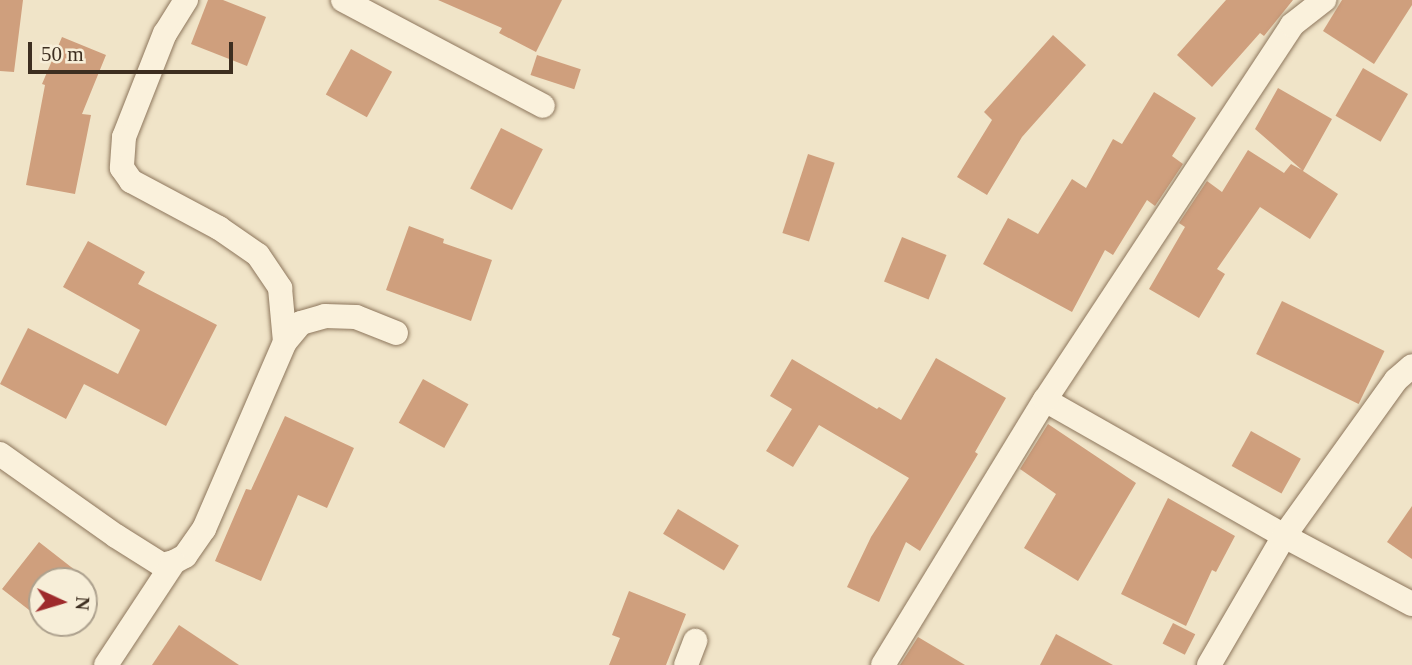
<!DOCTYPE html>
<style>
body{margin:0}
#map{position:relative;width:1412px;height:665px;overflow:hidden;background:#f0e4c8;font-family:Georgia,serif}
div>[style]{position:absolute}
.building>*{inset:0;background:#cf9f7d;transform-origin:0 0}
.roads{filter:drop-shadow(0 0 2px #8d765c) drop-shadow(0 0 2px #8d765c)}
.minor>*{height:24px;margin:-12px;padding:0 12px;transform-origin:12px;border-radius:12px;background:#faf1dc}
span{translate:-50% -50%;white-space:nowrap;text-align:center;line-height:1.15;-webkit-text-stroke:5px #f7eed8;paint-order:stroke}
.north{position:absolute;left:28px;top:567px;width:70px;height:70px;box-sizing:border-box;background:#f7eed8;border:2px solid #ada18e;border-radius:50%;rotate:94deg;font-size:19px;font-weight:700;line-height:28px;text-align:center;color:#3d2e20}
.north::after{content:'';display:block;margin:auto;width:24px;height:32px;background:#9e2a2b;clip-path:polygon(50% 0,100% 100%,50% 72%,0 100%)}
.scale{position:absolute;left:28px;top:42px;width:205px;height:32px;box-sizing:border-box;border:4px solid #3d2e20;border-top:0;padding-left:9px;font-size:21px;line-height:24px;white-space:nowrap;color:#3d2e20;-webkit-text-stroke:5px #f7eed8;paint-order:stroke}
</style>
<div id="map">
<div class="building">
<div style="clip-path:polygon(0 0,23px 0,14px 72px,0 71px)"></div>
<div style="clip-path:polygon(208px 0,223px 0,266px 17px,247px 66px,191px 44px)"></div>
<div style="clip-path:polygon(438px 0,562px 0,536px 52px,499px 33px,502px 28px)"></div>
<div style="clip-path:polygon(1226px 0,1293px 0,1264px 36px,1260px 33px,1212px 87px,1177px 55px)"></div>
<div style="clip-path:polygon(1342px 0,1412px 0,1412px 5px,1374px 64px,1323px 31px)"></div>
<div style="clip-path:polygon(1053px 35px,1086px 65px,1022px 137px,987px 195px,957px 177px,992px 120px,984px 112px)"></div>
<div style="clip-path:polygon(62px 37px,106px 55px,82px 114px,91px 115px,75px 194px,26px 185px,45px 85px,42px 84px)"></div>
<div style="left:351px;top:49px;width:47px;height:52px;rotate:29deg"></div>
<div style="left:537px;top:55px;width:46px;height:21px;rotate:18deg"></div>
<div style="left:1363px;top:68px;width:52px;height:55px;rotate:30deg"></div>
<div style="clip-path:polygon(1278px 88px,1332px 119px,1303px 171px,1338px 194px,1310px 239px,1260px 207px,1217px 269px,1225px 274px,1199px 318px,1149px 289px,1185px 227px,1179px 223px,1207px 181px,1222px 192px,1248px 150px,1284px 173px,1291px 164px,1302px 170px,1255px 129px)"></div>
<div style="clip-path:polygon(1154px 92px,1196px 118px,1172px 156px,1183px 164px,1155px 206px,1147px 200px,1113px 255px,1105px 250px,1072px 312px,983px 264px,1008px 218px,1038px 234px,1072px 179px,1086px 188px,1113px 139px,1122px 144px)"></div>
<div style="left:501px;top:128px;width:47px;height:68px;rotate:27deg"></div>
<div style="left:808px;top:154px;width:28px;height:83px;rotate:18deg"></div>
<div style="clip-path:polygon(409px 226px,444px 239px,443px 243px,492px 260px,471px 321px,386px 290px)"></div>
<div style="left:902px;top:237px;width:48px;height:48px;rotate:22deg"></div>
<div style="clip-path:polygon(88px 241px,145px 272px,138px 284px,217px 325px,166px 426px,84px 384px,66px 419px,0 384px,28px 328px,118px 374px,140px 330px,63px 287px)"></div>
<div style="left:1282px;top:301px;width:114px;height:59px;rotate:26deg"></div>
<div style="clip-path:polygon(936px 358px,1006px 398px,975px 452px,978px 454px,920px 551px,906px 542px,879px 602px,847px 587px,871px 537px,909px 478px,819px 425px,793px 467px,766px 451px,792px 409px,770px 396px,792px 359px,877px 409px,879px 407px,901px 420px)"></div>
<div style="left:423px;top:379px;width:52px;height:50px;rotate:29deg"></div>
<div style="clip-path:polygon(285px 416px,354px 448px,327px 508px,298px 495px,261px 581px,215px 561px,246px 489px,251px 490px)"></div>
<div style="clip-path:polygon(1048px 424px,1136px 483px,1078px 581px,1024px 548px,1056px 494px,1020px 469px)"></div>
<div style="left:1251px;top:431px;width:57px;height:40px;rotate:29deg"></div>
<div style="clip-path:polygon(1168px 498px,1235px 536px,1216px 572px,1212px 570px,1186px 626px,1121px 594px)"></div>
<div style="clip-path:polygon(1412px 506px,1412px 559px,1387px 542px)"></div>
<div style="left:678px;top:509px;width:71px;height:29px;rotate:31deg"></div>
<div style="clip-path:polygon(39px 542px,89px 581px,42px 581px,42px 620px,2px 589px)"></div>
<div style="clip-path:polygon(629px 591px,686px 614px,666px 665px,609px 665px,620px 638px,612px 635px)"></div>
<div style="left:1173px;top:623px;width:25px;height:23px;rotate:27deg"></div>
<div style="clip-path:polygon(179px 625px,239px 665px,152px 665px)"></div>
<div style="clip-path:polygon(1056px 634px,1113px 665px,1040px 665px)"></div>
<div style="clip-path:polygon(918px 637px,965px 665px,900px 665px)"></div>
</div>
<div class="roads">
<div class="minor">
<div style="left:186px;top:0;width:39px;rotate:122deg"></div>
<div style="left:165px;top:33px;width:112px;rotate:111.5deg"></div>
<div style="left:124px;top:137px;width:31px;rotate:94deg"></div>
<div style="left:122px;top:168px;width:16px;rotate:55deg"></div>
<div style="left:131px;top:181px;width:100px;rotate:28.1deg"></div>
<div style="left:219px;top:228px;width:47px;rotate:34.7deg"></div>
<div style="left:258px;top:255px;width:40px;rotate:56deg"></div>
<div style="left:280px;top:288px;width:54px;rotate:84.7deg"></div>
<div style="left:343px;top:0;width:226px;rotate:27.9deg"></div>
<div style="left:1045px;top:400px;width:275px;rotate:29.6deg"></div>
<div style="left:1284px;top:536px;width:145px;rotate:28deg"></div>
<div style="left:0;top:454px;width:142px;rotate:35.3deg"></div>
<div style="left:116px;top:536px;width:54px;rotate:32.2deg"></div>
<div style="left:162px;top:565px;width:12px;rotate:-14deg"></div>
<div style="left:174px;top:562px;width:13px;rotate:-29deg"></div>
<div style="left:185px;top:556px;width:33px;rotate:-55deg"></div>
<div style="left:204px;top:529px;width:204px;rotate:-66.6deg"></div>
<div style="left:285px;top:342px;width:25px;rotate:-50deg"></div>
<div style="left:301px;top:323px;width:25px;rotate:-16deg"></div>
<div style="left:325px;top:316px;width:31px;rotate:2deg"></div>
<div style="left:356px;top:317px;width:43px;rotate:21.8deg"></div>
<div style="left:106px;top:665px;width:123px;rotate:-56.6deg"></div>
<div style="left:686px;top:665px;width:26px;rotate:-69deg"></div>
<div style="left:883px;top:665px;width:311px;rotate:-58.6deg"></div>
<div style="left:1045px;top:400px;width:449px;rotate:-56.6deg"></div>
<div style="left:1292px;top:25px;width:41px;rotate:-38deg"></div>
<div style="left:1209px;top:665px;width:149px;rotate:-59.8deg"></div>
<div style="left:1284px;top:536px;width:192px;rotate:-54.3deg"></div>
<div style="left:1396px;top:380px;width:21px;rotate:-41deg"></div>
</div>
</div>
<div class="north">N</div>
<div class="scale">50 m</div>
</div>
